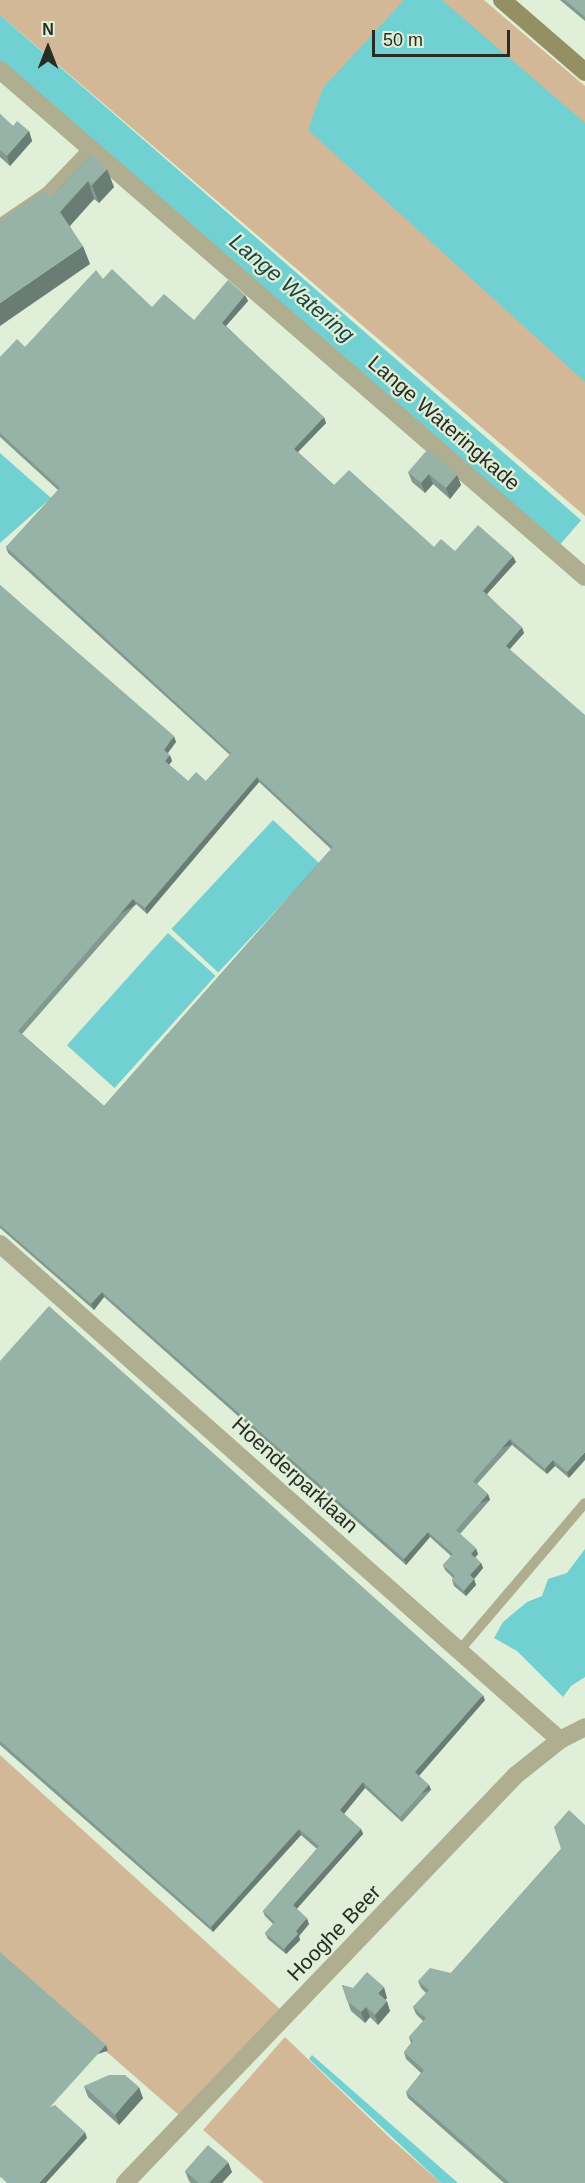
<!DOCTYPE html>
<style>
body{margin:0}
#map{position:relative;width:585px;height:2183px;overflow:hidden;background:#e0efd7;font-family:Helvetica,sans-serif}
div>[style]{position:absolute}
.green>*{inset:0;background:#d3b897}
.water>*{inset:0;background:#71d0d2;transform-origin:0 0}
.lane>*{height:10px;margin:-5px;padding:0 5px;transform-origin:5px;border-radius:5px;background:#b0ae90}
.street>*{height:18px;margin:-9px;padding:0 9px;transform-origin:9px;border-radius:9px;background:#b0ae90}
.secondary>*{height:18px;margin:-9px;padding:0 9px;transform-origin:9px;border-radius:9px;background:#949064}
.wall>*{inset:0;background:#82998f}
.shaded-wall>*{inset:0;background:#6a7d74;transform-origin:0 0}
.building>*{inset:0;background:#97b2a6}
span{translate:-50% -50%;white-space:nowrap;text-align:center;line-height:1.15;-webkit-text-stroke:4.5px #e0efd7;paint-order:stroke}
.street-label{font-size:21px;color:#272d24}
.water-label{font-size:22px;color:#184545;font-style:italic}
.north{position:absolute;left:18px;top:18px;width:60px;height:60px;-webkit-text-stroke:4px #e0efd7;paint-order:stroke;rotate:0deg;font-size:16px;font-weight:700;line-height:24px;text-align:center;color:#272d24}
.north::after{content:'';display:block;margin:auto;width:21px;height:27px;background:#272d24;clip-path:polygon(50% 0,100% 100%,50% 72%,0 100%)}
.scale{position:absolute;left:372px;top:30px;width:138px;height:27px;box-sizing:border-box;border:3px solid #272d24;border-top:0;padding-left:8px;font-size:18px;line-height:21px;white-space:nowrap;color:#272d24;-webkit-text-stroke:4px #e0efd7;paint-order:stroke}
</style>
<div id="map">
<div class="green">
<div style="clip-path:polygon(0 0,484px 0,585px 86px,585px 516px,0 15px)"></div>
<div style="clip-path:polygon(0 1755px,281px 2010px,179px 2115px,0 1959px)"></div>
<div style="clip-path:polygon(285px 2037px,390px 2138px,441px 2183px,264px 2183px,203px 2130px)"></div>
</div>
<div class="water">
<div style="clip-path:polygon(404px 0,442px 0,585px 123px,585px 382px,308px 130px,323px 88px)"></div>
<div style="left:0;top:15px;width:770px;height:46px;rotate:41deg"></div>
<div style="clip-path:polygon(0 453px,51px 498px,0 543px)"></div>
<div style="left:273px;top:820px;width:64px;height:149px;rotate:43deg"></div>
<div style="left:168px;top:933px;width:64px;height:151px;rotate:42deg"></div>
<div style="clip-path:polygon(585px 1549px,585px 1677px,571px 1686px,563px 1697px,517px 1651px,494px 1638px,503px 1622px,527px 1602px,542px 1596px,548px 1579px,567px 1573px)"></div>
<div style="clip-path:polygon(312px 2055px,458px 2183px,441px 2183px,309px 2059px)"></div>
</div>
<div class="lane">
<div style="left:459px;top:1651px;width:194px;rotate:-49.6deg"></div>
</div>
<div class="street">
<div style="left:0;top:70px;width:774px;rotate:40.91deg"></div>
<div style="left:0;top:228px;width:59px;rotate:-34deg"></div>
<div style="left:49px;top:195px;width:62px;rotate:-46.3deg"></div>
<div style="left:0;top:1244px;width:748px;rotate:41.53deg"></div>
<div style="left:125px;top:2183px;width:565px;rotate:-46.22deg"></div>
<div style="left:516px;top:1775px;width:56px;rotate:-38.5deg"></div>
<div style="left:560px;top:1740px;width:28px;rotate:-27deg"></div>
</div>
<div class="secondary">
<div style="left:502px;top:0;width:110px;rotate:40.9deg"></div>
</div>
<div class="wall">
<div style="clip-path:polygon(560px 0,585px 0,585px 21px)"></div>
<div style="clip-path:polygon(0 114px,13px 126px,29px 131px,32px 141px,10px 166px,0 157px)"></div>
<div style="clip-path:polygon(91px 154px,114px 187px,99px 203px,94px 199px,70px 226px,90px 264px,50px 199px)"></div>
<div style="clip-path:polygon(evenodd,103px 279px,152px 307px,194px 320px,245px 295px,248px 301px,226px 326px,326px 423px,298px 452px,334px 485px,434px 547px,516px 562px,487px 594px,524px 633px,510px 649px,569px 1478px,555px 1466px,547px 1474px,512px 1445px,477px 1484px,488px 1494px,490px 1500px,460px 1534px,478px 1554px,475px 1557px,481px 1563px,483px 1568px,474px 1579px,476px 1585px,466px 1596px,454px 1586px,452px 1580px,453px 1578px,445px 1570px,443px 1565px,451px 1556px,430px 1537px,406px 1565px,104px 1297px,94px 1310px,0 1228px,0 585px,176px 742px,168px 753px,172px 761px,169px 765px,188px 781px,206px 781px,230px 755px,8px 553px,6px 547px,58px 490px,0 437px,0 357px,25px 347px,103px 279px,259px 782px,331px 849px,104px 1106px,22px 1034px,136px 904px,147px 914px,259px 782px)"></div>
<div style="clip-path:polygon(408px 472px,457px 475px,461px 485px,450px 499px,433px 484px,425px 493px,412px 482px)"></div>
<div style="clip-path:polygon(0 1361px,485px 1700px,419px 1776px,429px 1785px,431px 1790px,402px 1822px,365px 1788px,344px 1814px,361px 1829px,363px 1834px,296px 1909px,309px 1924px,299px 1936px,300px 1940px,286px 1954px,268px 1939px,265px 1933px,273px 1924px,265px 1916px,263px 1911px,317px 1849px,301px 1835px,213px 1932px,0 1745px)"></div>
<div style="clip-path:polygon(569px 1810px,585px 2183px,504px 2183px,408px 2098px,406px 2092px,421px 2073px,406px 2059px,404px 2052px,411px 2043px,409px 2037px,423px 2021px,416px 2014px,413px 2007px,426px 1993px,421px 1988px,418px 1981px,451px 1973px,561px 1849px)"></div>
<div style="clip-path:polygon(342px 1985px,387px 1998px,385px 2000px,390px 2011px,378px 2025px,370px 2017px,365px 2023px,351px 2011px)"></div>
<div style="clip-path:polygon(84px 2086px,143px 2098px,119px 2125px,88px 2097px)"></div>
<div style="clip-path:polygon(185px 2171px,232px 2172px,222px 2183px,191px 2183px,189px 2181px)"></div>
</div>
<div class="shaded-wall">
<div style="clip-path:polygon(29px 131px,32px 141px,10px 166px,7px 156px)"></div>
<div style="clip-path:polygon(107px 169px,114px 187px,99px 203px,92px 185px)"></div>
<div style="clip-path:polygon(88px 181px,94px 199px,66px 230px,60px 212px)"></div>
<div style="clip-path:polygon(83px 246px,90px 264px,0 326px,0 303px)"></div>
<div style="clip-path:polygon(245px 295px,248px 301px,224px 328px,222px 323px)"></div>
<div style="clip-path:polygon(324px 417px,326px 423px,296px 454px,294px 449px)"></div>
<div style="clip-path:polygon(429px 474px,433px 484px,425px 493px,421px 483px)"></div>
<div style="clip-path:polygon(457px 475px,461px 485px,450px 499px,446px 488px)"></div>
<div style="clip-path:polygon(513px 556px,516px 562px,485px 596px,483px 591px)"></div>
<div style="clip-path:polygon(522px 627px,524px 633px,508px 651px,506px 646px)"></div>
<div style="clip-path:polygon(174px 736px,176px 742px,166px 755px,164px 750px)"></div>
<div style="clip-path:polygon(170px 755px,172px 761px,167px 767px,165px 761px)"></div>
<div style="clip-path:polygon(257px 777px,259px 782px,147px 914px,145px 908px)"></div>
<div style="left:133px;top:899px;width:6px;height:175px;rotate:59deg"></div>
<div style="clip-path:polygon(102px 1292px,104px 1297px,94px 1310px,91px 1304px)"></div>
<div style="left:510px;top:1439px;width:6px;height:56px;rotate:72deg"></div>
<div style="clip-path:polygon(585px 1452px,585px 1460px,569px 1478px,567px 1472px)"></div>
<div style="clip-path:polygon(553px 1460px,555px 1466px,547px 1474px,545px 1469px)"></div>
<div style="left:488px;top:1494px;width:6px;height:48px;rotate:72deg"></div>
<div style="clip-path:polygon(428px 1532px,430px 1537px,406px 1565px,404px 1559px)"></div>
<div style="clip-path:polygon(476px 1548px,478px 1554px,473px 1560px,471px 1554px)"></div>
<div style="clip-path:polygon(481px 1563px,483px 1568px,474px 1579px,476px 1585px,466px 1596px,464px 1591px,470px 1575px)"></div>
<div style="clip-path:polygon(483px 1695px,485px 1700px,417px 1778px,415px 1772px)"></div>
<div style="clip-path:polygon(363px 1782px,365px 1788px,342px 1816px,340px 1810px)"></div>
<div style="left:429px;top:1785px;width:5px;height:43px;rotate:68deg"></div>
<div style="clip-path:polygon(299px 1829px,301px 1835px,213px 1932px,211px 1927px)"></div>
<div style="clip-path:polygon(361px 1829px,363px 1834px,295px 1911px,293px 1905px)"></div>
<div style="clip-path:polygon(307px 1918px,309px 1924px,299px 1936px,300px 1940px,286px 1954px,284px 1949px,296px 1931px)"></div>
<div style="clip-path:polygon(384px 1987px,387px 1998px,382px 2004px,378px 1993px)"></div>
<div style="clip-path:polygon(387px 2001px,390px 2011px,378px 2025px,375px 2015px)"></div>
<div style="clip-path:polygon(366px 2007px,370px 2017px,365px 2023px,361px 2012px)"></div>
<div style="left:106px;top:2045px;width:6px;height:84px;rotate:72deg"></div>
<div style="clip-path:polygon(139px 2087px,143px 2098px,119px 2125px,115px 2115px)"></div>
<div style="clip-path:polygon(85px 2132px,87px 2138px,46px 2183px,39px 2183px)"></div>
<div style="clip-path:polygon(228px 2162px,232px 2172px,222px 2183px,209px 2183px)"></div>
</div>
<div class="building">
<div style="clip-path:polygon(565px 0,585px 0,585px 17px)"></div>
<div style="clip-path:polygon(0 114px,13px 126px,17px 121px,29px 131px,7px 156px,0 150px)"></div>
<div style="clip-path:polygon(91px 154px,107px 169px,92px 185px,88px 181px,60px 212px,83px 246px,0 303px,0 221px,45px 191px,50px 199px)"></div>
<div style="clip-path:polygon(evenodd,112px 269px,152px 307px,164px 294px,194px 320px,228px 280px,245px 295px,222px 323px,324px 417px,294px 449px,334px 485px,349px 470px,434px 547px,441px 539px,455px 551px,478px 525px,513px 556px,483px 591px,522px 627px,506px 646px,585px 715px,585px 1452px,567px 1472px,553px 1460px,545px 1469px,510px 1439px,473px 1481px,488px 1494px,456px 1530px,476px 1548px,471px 1554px,481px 1563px,470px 1575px,474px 1579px,464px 1591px,452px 1580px,455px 1576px,443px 1565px,453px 1554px,428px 1532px,404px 1559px,102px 1292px,91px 1304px,0 1225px,0 585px,174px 736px,164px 750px,170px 755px,165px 761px,188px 781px,196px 772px,206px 781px,231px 753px,6px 547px,60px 488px,0 433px,0 357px,17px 339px,25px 347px,96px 270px,103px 279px,112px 269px,257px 777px,333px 847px,104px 1106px,18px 1031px,133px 899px,145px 908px,257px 777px)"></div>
<div style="clip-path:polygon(428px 449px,457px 475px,446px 488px,429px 474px,421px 483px,408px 472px)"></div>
<div style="clip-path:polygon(49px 1306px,483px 1695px,415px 1772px,429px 1785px,400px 1817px,363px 1782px,340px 1810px,361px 1829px,293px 1905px,307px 1918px,296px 1931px,298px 1934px,284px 1949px,265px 1933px,275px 1922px,263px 1911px,319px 1846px,299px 1829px,211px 1927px,0 1741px,0 1361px)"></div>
<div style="clip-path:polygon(569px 1810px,585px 1825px,585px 2183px,510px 2183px,406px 2092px,424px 2070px,404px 2052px,413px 2041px,409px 2037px,426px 2018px,413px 2007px,429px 1990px,418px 1981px,430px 1968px,451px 1973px,561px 1849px,554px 1827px)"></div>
<div style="clip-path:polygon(0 1952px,106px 2045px,50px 2107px,55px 2105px,85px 2132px,39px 2183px,7px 2183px,1px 2177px,0 2178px)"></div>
<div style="clip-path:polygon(367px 1972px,384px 1987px,378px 1993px,387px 2001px,375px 2015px,366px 2007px,361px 2012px,347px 2001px,342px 1985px,353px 1988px)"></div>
<div style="clip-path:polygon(109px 2075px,125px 2075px,139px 2087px,115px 2115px,84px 2086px)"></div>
<div style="clip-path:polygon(208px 2145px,228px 2162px,209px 2183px,199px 2183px,185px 2171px)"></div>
</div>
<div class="street-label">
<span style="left:444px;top:423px;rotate:41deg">Lange Wateringkade</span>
<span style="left:295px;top:1475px;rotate:42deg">Hoenderparklaan</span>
<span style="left:334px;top:1933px;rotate:-46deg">Hooghe Beer</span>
</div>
<div class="water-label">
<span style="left:292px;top:288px;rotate:40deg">Lange Watering</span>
</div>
<div class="north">N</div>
<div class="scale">50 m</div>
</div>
